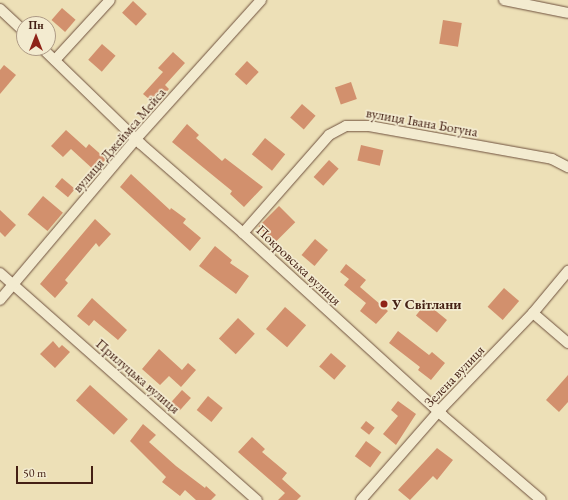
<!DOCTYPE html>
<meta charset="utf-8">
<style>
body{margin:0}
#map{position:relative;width:568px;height:500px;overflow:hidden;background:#ede0b7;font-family:"EB Garamond",serif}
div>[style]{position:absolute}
.building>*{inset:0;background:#d2906d;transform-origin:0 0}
.roads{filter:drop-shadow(0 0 1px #6e503d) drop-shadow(0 0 1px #6e503d)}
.minor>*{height:10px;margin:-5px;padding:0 5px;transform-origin:5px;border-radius:5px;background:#f3ebd0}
.dots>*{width:11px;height:11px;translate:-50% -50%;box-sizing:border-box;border:2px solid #f3ebd0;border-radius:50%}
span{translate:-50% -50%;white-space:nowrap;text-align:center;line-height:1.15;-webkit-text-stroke:3.5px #f3ebd0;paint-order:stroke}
.street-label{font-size:14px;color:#442014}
.poi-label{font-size:14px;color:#442014;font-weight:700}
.left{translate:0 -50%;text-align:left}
.north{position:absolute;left:16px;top:16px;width:40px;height:40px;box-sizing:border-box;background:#f3ebd0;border:1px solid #ad9a85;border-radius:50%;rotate:0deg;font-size:11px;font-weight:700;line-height:16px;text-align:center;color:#442014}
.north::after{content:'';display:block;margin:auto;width:14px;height:18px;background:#8f2418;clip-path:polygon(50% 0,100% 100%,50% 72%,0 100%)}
.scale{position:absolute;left:16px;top:466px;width:77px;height:18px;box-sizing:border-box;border:2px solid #442014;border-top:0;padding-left:5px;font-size:12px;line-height:14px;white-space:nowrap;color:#442014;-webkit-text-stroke:3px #f3ebd0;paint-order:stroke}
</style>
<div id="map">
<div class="building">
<div style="left:133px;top:1px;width:19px;height:16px;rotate:43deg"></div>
<div style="left:62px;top:8px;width:18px;height:16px;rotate:41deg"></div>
<div style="left:443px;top:20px;width:19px;height:24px;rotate:9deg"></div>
<div style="left:102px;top:44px;width:18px;height:21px;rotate:41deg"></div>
<div style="clip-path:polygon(173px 52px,185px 63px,165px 85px,169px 89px,155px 104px,143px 94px,163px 72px,158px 68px)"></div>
<div style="left:247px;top:61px;width:16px;height:18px;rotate:43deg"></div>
<div style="clip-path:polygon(4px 65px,16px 75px,0 94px,0 70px)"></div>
<div style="left:351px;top:82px;width:18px;height:17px;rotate:71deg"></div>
<div style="left:302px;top:104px;width:18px;height:18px;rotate:41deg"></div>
<div style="clip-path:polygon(187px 124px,199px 135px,196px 138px,222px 161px,225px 158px,263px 187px,244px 207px,230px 194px,232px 191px,172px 142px)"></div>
<div style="clip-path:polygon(66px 130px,86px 148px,89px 144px,106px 159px,95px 171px,71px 149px,63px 157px,51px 146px)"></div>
<div style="left:265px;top:138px;width:26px;height:21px;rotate:39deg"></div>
<div style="left:361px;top:145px;width:23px;height:16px;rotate:13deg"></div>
<div style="left:329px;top:160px;width:13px;height:23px;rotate:42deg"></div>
<div style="clip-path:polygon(131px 174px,170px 210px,171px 208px,186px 219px,183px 223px,201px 238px,190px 251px,120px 187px)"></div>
<div style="left:62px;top:178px;width:17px;height:11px;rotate:40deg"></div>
<div style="left:43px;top:196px;width:26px;height:24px;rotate:40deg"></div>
<div style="left:279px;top:206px;width:23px;height:29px;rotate:45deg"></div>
<div style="clip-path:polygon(0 210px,16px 225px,5px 237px,0 232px)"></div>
<div style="clip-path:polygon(95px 219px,111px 234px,99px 247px,96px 243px,65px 280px,68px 283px,55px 298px,40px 284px)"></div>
<div style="left:315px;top:239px;width:17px;height:21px;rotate:40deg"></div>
<div style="clip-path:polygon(215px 246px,232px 260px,230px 263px,249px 276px,236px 294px,199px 266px)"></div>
<div style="clip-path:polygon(346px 264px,366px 280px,360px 287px,388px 311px,376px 324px,360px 311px,366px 303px,344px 285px,349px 279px,340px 272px)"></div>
<div style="left:504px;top:288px;width:20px;height:25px;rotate:41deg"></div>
<div style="clip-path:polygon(92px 298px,127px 330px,118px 340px,94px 320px,89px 326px,77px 316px)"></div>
<div style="left:426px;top:303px;width:27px;height:16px;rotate:39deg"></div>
<div style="left:285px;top:307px;width:28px;height:29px;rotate:41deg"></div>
<div style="left:238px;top:318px;width:23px;height:28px;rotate:43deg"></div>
<div style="clip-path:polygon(398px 331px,429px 355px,432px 352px,445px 363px,431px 380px,418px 370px,420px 367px,389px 343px)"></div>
<div style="clip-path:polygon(53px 341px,59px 348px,62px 345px,70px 352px,55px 368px,40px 354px)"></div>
<div style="clip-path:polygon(159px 349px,182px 370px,188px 363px,196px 370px,181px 387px,169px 376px,160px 385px,142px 369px)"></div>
<div style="left:331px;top:353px;width:20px;height:18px;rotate:41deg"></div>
<div style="clip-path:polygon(568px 375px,568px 402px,559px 412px,546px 400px)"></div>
<div style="left:90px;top:385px;width:51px;height:21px;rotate:42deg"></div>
<div style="left:182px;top:390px;width:12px;height:17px;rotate:42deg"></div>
<div style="left:208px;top:396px;width:19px;height:18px;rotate:39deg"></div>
<div style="clip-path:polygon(398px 401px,416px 414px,396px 445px,383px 434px,398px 416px,391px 410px)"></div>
<div style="left:366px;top:421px;width:11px;height:9px;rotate:38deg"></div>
<div style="clip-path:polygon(143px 424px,156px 435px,149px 442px,176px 466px,205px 488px,206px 486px,216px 495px,211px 500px,196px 500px,185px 490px,180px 496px,162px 482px,166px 477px,130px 441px)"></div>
<div style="clip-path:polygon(252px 437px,265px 449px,262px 452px,287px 473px,282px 479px,301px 496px,297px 500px,278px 500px,285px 493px,238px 452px)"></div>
<div style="left:366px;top:441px;width:19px;height:19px;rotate:36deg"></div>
<div style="clip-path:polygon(437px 448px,453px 460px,437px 480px,433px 476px,410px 500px,398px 490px)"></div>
</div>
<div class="roads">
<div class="minor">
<div style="left:504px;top:0;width:65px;rotate:11.5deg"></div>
<div style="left:0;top:9px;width:33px;rotate:43deg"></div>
<div style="left:42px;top:48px;width:138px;rotate:44.1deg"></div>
<div style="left:141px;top:144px;width:135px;rotate:41.1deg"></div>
<div style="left:243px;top:233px;width:270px;rotate:42.4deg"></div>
<div style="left:442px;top:415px;width:130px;rotate:40.6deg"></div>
<div style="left:55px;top:60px;width:81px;rotate:-47.5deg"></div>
<div style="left:243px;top:233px;width:130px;rotate:-48.7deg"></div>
<div style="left:329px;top:135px;width:19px;rotate:-28deg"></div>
<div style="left:346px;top:126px;width:23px"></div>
<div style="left:369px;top:126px;width:186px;rotate:10.2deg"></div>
<div style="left:552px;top:159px;width:18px;rotate:27deg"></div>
<div style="left:0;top:273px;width:343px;rotate:41.5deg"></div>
<div style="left:0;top:300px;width:211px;rotate:-49.8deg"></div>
<div style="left:136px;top:139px;width:187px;rotate:-48deg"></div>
<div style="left:533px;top:313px;width:46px;rotate:40.6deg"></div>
<div style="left:361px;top:500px;width:117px;rotate:-48.8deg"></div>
<div style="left:438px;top:412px;width:137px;rotate:-46.2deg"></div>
<div style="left:533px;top:313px;width:55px;rotate:-50.2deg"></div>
</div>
</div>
<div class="dots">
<div style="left:384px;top:304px;background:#8f2418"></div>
</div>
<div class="street-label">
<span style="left:422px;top:122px;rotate:10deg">вулиця Івана Богуна</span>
<span style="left:119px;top:140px;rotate:-49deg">вулиця Джеймса Мейса</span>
<span style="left:299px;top:265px;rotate:43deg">Покровська вулиця</span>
<span style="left:138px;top:376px;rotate:41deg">Прилуцька вулиця</span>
<span style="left:454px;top:376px;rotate:-46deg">Зелена вулиця</span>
</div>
<div class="poi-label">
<span class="left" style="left:392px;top:304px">У Світлани</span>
</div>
<div class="north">Пн</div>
<div class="scale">50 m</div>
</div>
